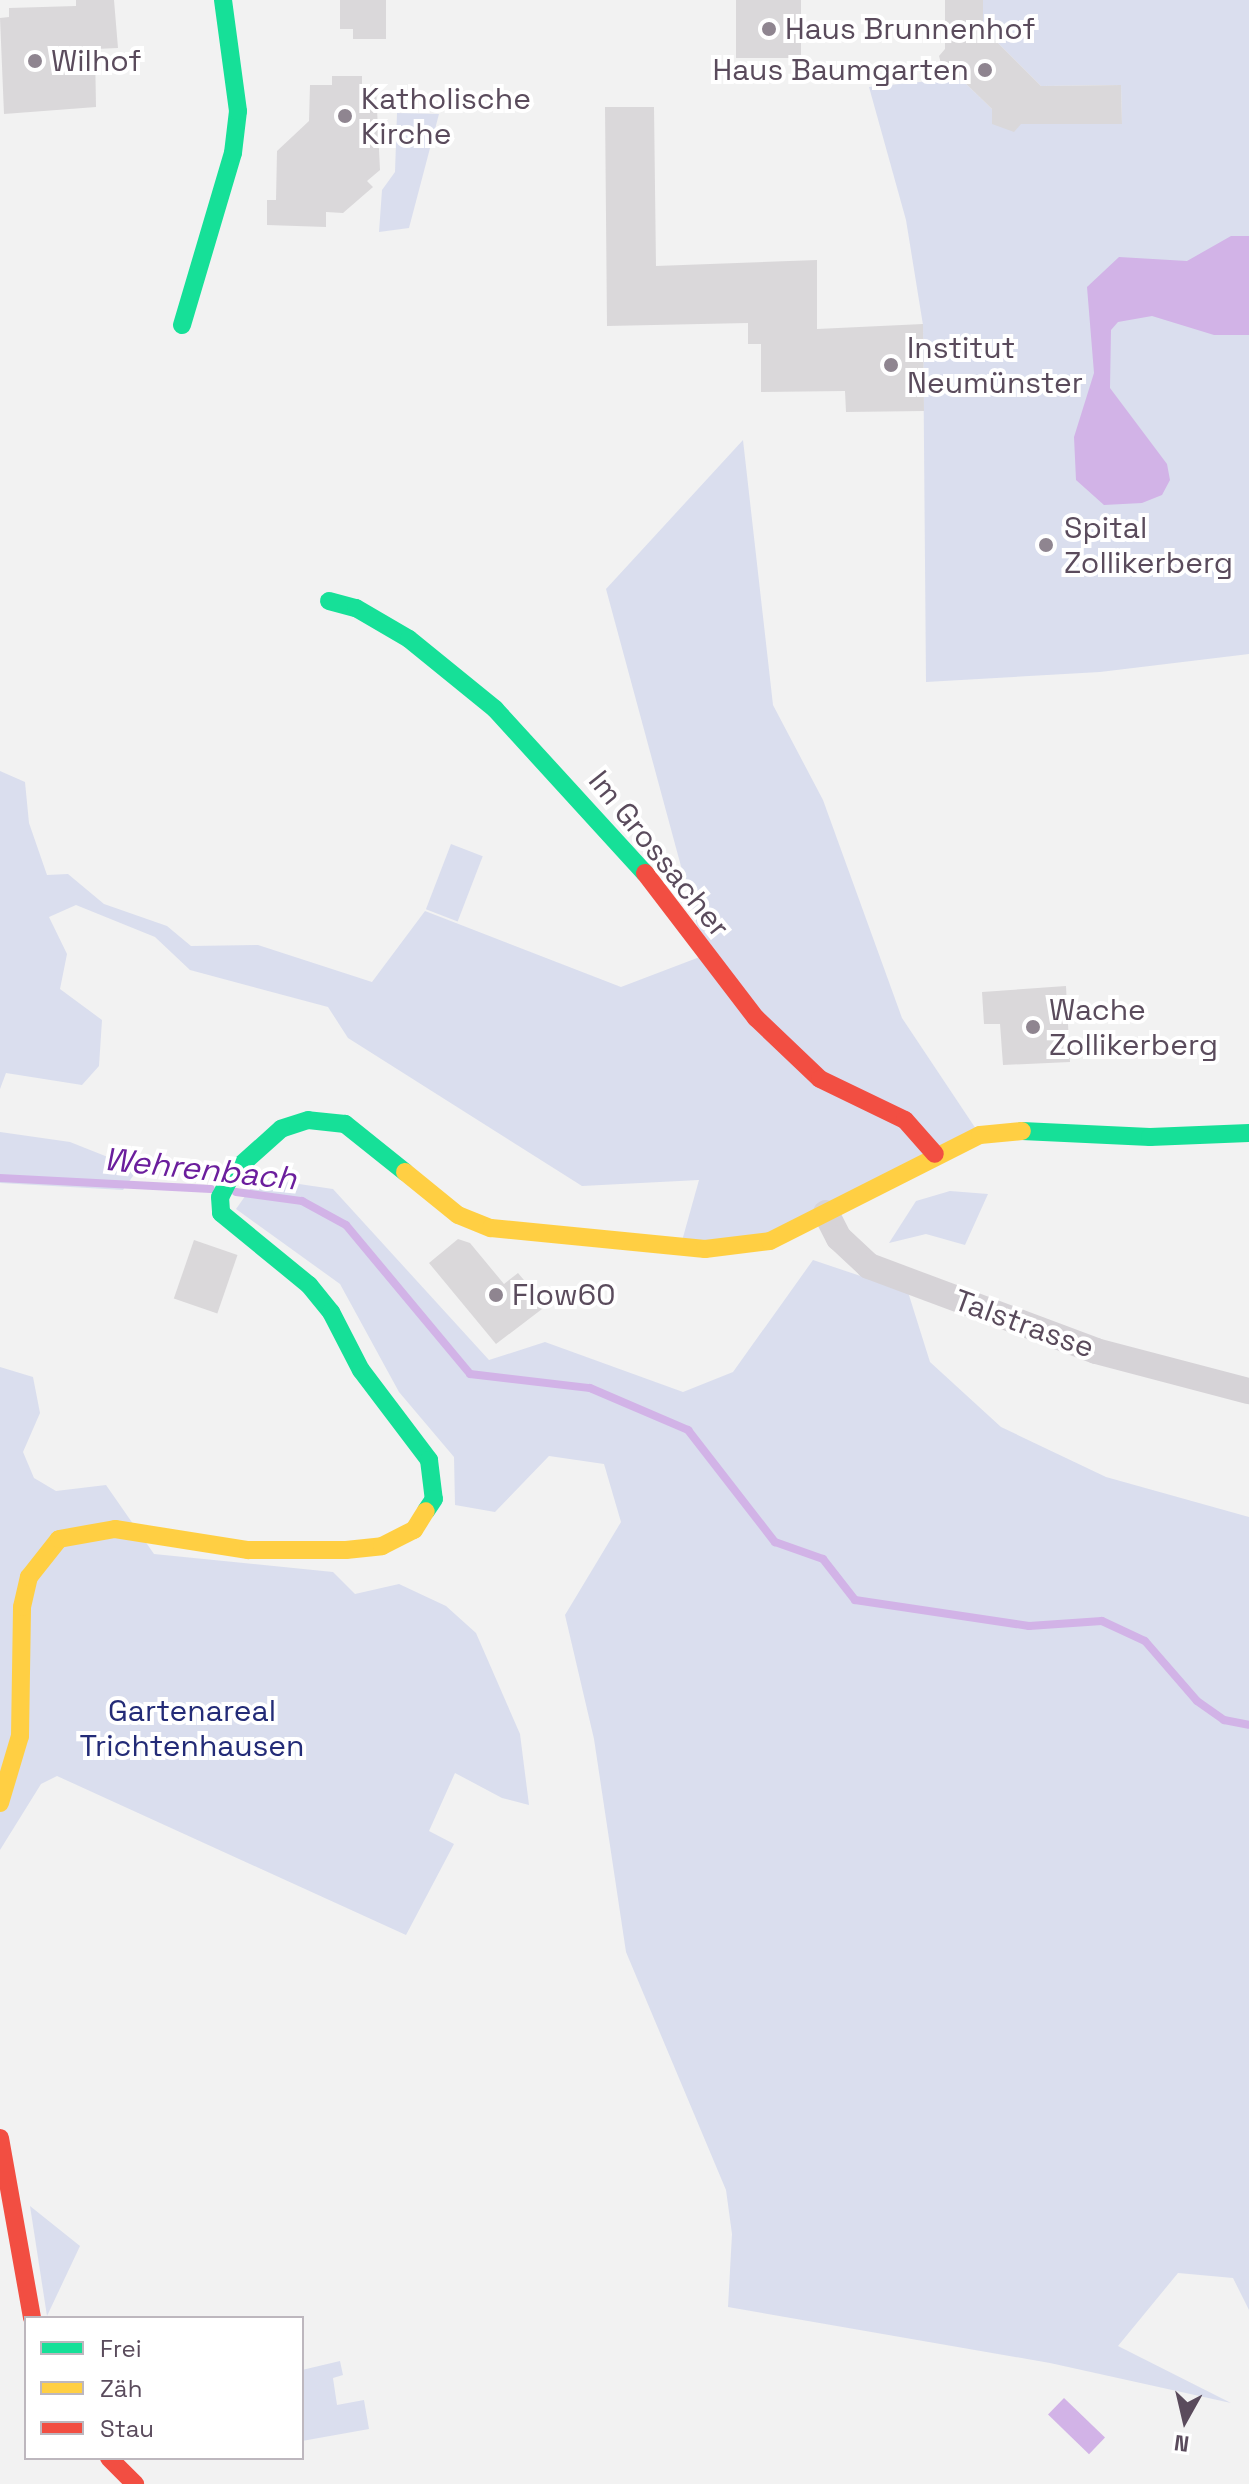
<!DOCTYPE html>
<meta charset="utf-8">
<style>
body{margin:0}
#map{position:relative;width:1249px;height:2484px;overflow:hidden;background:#f2f2f2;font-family:"Space Grotesk",sans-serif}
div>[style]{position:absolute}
.green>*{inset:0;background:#dadeee;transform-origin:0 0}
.water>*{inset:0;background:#d2b3e7;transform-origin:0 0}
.stream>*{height:8px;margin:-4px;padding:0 4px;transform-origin:4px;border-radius:4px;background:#d2b3e7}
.building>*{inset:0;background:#dad8da;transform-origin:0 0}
.street>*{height:26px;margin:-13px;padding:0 13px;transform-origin:13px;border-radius:13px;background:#d6d3d7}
.fast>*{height:18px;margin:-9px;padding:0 9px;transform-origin:9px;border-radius:9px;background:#16e098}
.slow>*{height:18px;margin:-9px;padding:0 9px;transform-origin:9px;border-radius:9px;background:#ffcf43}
.jam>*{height:18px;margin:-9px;padding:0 9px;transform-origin:9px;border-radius:9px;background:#f24e42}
.dots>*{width:22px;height:22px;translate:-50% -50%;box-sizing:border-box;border:4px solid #fff;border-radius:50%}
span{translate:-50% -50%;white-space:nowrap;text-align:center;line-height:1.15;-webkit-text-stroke:8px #fff;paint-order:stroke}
.poi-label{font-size:30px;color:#5a4b5c}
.left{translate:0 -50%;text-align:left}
.right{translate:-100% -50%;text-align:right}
.street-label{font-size:30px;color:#5a4b5c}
.park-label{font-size:30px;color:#232b77}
.water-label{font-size:32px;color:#6b1e9d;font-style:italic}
.legend{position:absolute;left:24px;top:2316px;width:280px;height:144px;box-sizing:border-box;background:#fff;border:2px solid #bdb7be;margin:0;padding:10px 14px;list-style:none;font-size:24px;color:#5a4b5c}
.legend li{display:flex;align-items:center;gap:16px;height:40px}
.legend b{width:40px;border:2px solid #bdb7be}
.north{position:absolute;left:1145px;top:2380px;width:80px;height:80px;-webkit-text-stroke:6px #fff;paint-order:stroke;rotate:188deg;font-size:22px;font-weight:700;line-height:32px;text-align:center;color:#5a4b5c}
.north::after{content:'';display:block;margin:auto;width:28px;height:36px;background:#5a4b5c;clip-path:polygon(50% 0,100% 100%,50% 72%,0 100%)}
</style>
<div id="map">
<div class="green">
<div style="clip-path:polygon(983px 0,1249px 0,1249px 654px,1100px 672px,926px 682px,923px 325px,906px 220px,869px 87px,960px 78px,992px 109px,992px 124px,1122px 123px,1121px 85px,1041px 86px,983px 28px)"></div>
<div style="clip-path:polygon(397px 113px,439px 114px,409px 228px,379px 232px,382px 190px,395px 172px)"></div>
<div style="clip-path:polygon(743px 440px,773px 705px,823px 800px,902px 1018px,980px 1135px,792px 1232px,680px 1248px,699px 1180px,582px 1186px,348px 1038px,328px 1007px,190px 970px,155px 937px,76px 905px,49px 917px,67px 954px,60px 989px,102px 1020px,99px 1066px,82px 1085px,6px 1073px,0 1089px,0 771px,25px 782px,29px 823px,47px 875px,68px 874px,104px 904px,167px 926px,191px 946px,258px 945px,372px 982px,425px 911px,621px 987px,705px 955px,606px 589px)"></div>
<div style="left:451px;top:844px;width:34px;height:70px;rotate:21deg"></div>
<div style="clip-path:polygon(0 1132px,70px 1142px,138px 1169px,123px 1190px,0 1183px)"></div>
<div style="clip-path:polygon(258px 1178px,333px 1189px,489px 1360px,545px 1342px,683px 1392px,733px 1372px,813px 1260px,908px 1292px,930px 1362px,1001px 1427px,1106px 1477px,1249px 1517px,1249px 2310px,1233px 2278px,1178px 2273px,1118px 2346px,1231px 2403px,1050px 2363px,728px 2307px,732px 2234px,726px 2190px,626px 1952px,594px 1739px,565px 1615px,621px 1522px,604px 1464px,549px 1456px,495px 1512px,455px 1505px,454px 1457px,399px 1392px,340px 1284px,236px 1209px)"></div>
<div style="clip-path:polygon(950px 1191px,988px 1194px,965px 1245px,926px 1234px,889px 1243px,916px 1201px)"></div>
<div style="clip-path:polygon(0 1367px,33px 1377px,40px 1413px,23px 1452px,34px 1478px,56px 1491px,106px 1485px,154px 1554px,333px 1572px,355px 1594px,399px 1584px,446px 1606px,476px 1633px,520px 1734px,529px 1805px,502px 1798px,455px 1773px,429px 1831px,454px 1844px,406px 1935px,57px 1776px,41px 1784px,0 1850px)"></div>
<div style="clip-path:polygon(30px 2206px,80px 2246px,47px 2316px)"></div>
<div style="clip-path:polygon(340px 2361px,343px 2375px,333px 2378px,337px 2405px,364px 2400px,369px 2429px,302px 2441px,302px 2370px)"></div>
</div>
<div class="water">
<div style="clip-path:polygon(1231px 236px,1249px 236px,1249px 335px,1214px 335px,1152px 316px,1118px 322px,1111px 330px,1110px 388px,1167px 464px,1170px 480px,1162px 495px,1142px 503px,1104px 505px,1076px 480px,1074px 437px,1094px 373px,1087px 287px,1119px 257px,1187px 261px)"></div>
<div style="left:1064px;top:2398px;width:57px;height:23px;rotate:44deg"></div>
</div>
<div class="stream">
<div style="left:0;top:1178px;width:211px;rotate:3deg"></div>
<div style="left:236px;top:1192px;width:67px;rotate:7.8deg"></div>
<div style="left:302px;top:1201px;width:50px;rotate:28.6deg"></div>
<div style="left:346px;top:1225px;width:194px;rotate:50.2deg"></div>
<div style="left:470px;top:1374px;width:121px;rotate:6.7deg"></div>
<div style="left:590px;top:1388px;width:107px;rotate:23.2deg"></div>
<div style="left:688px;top:1430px;width:142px;rotate:52.2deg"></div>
<div style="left:775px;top:1542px;width:51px;rotate:19.5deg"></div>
<div style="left:823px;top:1559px;width:52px;rotate:52deg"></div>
<div style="left:855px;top:1600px;width:176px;rotate:8.5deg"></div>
<div style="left:1029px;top:1626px;width:73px;rotate:-3.9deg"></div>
<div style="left:1102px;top:1621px;width:47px;rotate:24.9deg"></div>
<div style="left:1145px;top:1641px;width:79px;rotate:49.1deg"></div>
<div style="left:1197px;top:1701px;width:33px;rotate:35deg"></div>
<div style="left:1224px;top:1720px;width:25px;rotate:11deg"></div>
</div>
<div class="building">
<div style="clip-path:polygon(76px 0,114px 0,118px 48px,95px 49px,96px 107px,4px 114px,0 18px,9px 17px,9px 8px,76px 6px)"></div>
<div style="clip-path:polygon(340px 0,386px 0,386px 39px,353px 39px,353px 29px,340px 29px)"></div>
<div style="left:736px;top:0;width:65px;height:58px"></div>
<div style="clip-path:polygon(945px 0,983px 0,983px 28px,1041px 86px,1121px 85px,1122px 124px,1021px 124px,1014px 132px,992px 124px,992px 109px,960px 78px,945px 78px,939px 56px,945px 49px)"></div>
<div style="clip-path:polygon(332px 76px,362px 76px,362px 89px,376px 89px,380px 170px,367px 181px,373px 187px,343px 213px,326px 212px,326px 227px,267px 225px,267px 200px,276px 200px,277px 151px,309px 121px,310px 85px,332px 85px)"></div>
<div style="clip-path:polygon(605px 107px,654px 107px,656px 266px,817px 260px,817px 329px,923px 324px,924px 411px,846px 412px,845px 391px,761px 392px,761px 344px,748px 344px,748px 323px,607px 326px)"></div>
<div style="clip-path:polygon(1066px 986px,1070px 1062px,1003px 1065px,1000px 1024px,984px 1024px,982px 992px)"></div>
<div style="clip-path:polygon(458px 1239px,470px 1243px,504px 1284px,518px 1273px,546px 1306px,496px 1344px,429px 1263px)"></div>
<div style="left:194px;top:1240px;width:46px;height:62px;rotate:19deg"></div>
</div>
<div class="street">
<div style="left:826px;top:1213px;width:28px;rotate:63deg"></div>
<div style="left:839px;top:1238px;width:41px;rotate:43deg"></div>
<div style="left:869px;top:1266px;width:242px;rotate:20.5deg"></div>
<div style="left:1096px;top:1351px;width:158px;rotate:14.7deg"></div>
</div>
<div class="fast">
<div style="left:182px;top:325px;width:179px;rotate:-73.5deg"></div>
<div style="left:233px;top:153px;width:42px;rotate:-83.2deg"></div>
<div style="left:238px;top:111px;width:112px;rotate:-97.7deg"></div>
<div style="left:329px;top:601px;width:28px;rotate:15deg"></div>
<div style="left:356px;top:608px;width:61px;rotate:30.3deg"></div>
<div style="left:409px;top:639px;width:111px;rotate:39.1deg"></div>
<div style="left:495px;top:709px;width:222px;rotate:47.6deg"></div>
<div style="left:1022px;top:1131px;width:128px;rotate:2.7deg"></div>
<div style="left:1150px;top:1137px;width:99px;rotate:-2.3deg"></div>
<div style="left:405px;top:1172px;width:77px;rotate:-141.3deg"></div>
<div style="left:345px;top:1124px;width:37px;rotate:-174deg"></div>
<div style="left:308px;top:1120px;width:28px;rotate:162deg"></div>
<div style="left:281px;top:1129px;width:64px;rotate:138.1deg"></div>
<div style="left:233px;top:1172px;width:28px;rotate:117deg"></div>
<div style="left:220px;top:1197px;width:16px;rotate:86deg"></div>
<div style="left:221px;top:1213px;width:114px;rotate:39.3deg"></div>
<div style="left:309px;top:1285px;width:35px;rotate:51deg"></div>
<div style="left:331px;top:1312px;width:65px;rotate:62.7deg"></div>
<div style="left:361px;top:1370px;width:113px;rotate:52.9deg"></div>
<div style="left:429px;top:1460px;width:39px;rotate:83deg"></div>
<div style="left:434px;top:1499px;width:14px;rotate:124deg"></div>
</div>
<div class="slow">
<div style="left:405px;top:1172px;width:68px;rotate:39.1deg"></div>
<div style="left:458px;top:1215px;width:35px;rotate:22deg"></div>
<div style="left:491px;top:1228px;width:215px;rotate:5.6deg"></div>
<div style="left:705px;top:1249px;width:65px;rotate:-7deg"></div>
<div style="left:770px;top:1241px;width:235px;rotate:-26.8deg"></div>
<div style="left:980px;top:1135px;width:42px;rotate:-5.4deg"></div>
<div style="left:0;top:1803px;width:70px;rotate:-73.4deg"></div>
<div style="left:20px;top:1736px;width:129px;rotate:-89.1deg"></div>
<div style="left:22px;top:1607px;width:31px;rotate:-77deg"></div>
<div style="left:29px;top:1577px;width:48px;rotate:-51.7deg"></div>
<div style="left:59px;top:1539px;width:57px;rotate:-10.1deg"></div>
<div style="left:115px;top:1529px;width:135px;rotate:9deg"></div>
<div style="left:248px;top:1550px;width:98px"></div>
<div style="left:346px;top:1550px;width:36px;rotate:-6deg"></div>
<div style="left:382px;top:1546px;width:36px;rotate:-27deg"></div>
<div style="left:414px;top:1530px;width:22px;rotate:-58deg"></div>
</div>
<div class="jam">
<div style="left:645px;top:873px;width:183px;rotate:52.6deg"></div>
<div style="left:756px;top:1018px;width:88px;rotate:43.6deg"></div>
<div style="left:820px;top:1079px;width:94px;rotate:25.8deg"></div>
<div style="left:905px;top:1120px;width:45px;rotate:48.6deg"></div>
<div style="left:0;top:2138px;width:183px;rotate:79.9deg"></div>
<div style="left:109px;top:2458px;width:37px;rotate:45deg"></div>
</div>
<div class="dots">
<div style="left:769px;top:29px;background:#8f8590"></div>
<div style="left:35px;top:61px;background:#8f8590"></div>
<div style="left:985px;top:70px;background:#8f8590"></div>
<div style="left:345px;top:116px;background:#8f8590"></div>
<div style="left:891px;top:365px;background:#8f8590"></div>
<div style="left:1046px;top:545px;background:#8f8590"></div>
<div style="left:1033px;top:1027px;background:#8f8590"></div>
<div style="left:496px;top:1295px;background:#8f8590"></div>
</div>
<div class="poi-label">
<span class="left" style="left:785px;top:29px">Haus Brunnenhof</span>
<span class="left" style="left:51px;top:61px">Wilhof</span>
<span class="right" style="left:969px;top:70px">Haus Baumgarten</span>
<span class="left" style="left:361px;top:116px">Katholische<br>Kirche</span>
<span class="left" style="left:907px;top:365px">Institut<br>Neumünster</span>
<span class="left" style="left:1064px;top:545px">Spital<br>Zollikerberg</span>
<span class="left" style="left:1049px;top:1027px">Wache<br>Zollikerberg</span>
<span class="left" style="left:512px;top:1295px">Flow60</span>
</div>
<div class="street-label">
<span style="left:659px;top:854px;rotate:51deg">Im Grossacher</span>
<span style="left:1024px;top:1324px;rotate:20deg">Talstrasse</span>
</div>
<div class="park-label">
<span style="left:192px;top:1728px">Gartenareal<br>Trichtenhausen</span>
</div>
<div class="water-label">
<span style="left:200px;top:1169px;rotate:6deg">Wehrenbach</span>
</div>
<ul class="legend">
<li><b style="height:10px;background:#16e098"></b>Frei</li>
<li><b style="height:10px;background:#ffcf43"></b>Zäh</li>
<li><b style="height:10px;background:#f24e42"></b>Stau</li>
</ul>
<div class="north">N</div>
</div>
